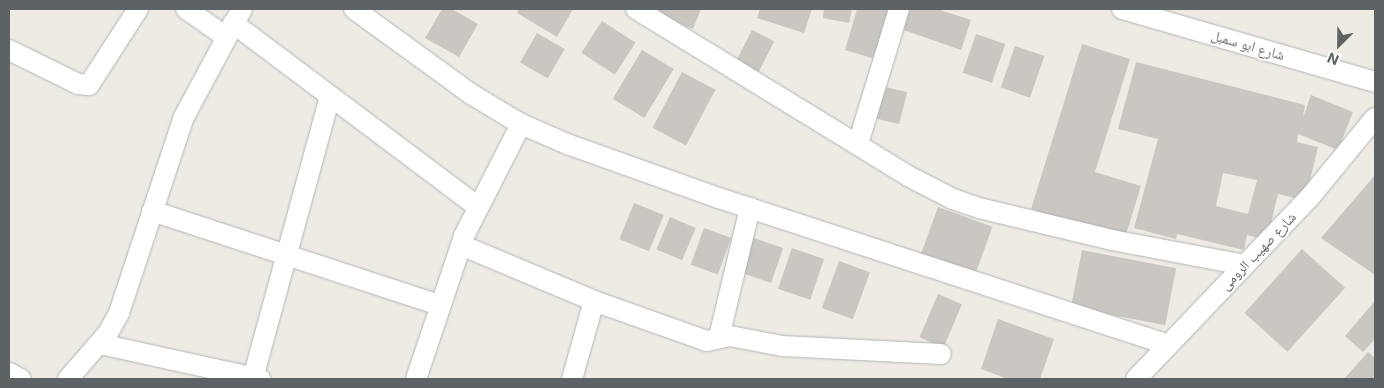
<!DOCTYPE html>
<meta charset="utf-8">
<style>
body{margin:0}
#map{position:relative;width:1384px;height:388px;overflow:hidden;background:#eeebe5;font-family:Inter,"Noto Naskh Arabic",sans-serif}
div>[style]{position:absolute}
.building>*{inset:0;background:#cac6c2;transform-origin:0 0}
.roads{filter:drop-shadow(0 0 1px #b1b4b7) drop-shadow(0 0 1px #b1b4b7)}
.minor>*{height:20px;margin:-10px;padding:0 10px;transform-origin:10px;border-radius:10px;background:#fff}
span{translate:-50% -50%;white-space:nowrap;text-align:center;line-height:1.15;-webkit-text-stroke:4px #fff;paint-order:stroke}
.street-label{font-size:14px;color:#5d6265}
.frame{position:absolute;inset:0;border:10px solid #5d6265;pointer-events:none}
.north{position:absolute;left:1314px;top:20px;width:50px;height:50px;-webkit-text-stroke:4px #fff;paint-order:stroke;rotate:203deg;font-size:14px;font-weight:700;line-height:20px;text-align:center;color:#5d6265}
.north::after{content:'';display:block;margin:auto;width:18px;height:22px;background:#5d6265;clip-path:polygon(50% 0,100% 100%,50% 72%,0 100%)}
</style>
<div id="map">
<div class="building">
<div style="clip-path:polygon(442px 9px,452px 9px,478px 24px,459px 57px,425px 38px)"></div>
<div style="clip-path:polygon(519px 9px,573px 9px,557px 37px,517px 13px)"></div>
<div style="clip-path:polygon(655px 9px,701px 9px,693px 29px,653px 13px)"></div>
<div style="clip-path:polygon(760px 9px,812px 9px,804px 33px,757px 18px)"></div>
<div style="clip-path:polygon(824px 9px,852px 9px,849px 23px,823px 18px)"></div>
<div style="clip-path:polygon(857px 9px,889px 9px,875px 59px,845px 50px)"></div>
<div style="clip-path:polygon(904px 9px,937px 9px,971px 20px,961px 50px,898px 28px)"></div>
<div style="left:602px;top:21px;width:40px;height:38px;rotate:33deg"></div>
<div style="left:752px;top:30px;width:25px;height:42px;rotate:27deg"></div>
<div style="left:537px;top:33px;width:32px;height:34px;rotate:30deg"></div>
<div style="left:976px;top:34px;width:31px;height:41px;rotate:19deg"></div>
<div style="clip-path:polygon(1082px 44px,1130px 59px,1095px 172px,1141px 186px,1125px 238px,1031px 209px)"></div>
<div style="left:1015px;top:46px;width:31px;height:44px;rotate:19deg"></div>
<div style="left:642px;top:50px;width:37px;height:57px;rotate:31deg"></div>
<div style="clip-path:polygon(evenodd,1136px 62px,1305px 105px,1303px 117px,1311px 95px,1353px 112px,1338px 150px,1298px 134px,1297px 142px,1318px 147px,1307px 193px,1301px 191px,1299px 199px,1278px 194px,1267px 240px,1247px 235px,1244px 250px,1177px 234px,1176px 239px,1134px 228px,1158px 139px,1118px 129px,1136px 62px,1223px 173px,1257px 180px,1248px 214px,1216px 206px,1223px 173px)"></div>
<div style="left:682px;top:72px;width:38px;height:63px;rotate:28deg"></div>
<div style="left:878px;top:85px;width:30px;height:33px;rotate:14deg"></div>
<div style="clip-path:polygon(1375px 175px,1375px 275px,1321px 238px)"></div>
<div style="left:634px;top:203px;width:32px;height:39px;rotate:22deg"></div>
<div style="left:938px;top:207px;width:58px;height:51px;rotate:20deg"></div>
<div style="left:670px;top:217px;width:28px;height:35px;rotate:23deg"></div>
<div style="left:704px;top:228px;width:29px;height:39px;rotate:20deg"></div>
<div style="left:751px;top:237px;width:34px;height:37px;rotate:19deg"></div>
<div style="left:792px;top:248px;width:34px;height:43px;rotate:19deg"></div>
<div style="left:1302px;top:249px;width:58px;height:86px;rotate:42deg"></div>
<div style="left:1082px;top:250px;width:96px;height:58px;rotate:11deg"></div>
<div style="left:839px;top:261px;width:33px;height:50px;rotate:20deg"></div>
<div style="left:938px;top:294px;width:26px;height:47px;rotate:23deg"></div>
<div style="clip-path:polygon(1375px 301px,1375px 339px,1363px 352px,1345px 336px)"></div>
<div style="clip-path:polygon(998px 319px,1054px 339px,1040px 379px,1008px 379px,981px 369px)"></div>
<div style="clip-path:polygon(1368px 352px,1375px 358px,1375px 379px,1344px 379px)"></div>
</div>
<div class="roads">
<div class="minor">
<div style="left:186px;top:9px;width:47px;rotate:34.7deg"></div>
<div style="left:354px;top:9px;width:145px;rotate:36deg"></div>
<div style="left:471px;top:94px;width:58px;rotate:31deg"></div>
<div style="left:521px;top:124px;width:50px;rotate:23.5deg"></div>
<div style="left:567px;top:144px;width:161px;rotate:19.6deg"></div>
<div style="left:719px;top:198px;width:473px;rotate:18.1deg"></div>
<div style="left:636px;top:9px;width:319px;rotate:31.5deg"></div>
<div style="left:908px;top:176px;width:51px;rotate:27.1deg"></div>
<div style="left:953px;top:199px;width:28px;rotate:19deg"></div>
<div style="left:979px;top:208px;width:137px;rotate:13.5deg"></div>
<div style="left:1112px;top:240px;width:134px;rotate:10.7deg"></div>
<div style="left:1122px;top:9px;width:263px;rotate:16.1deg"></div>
<div style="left:233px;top:23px;width:306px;rotate:36.9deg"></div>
<div style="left:9px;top:50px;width:77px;rotate:26.2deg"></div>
<div style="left:78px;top:84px;width:11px;rotate:5deg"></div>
<div style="left:89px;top:85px;width:90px;rotate:-57.2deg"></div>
<div style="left:858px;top:144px;width:141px;rotate:-73.1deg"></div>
<div style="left:152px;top:211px;width:303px;rotate:18.1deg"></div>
<div style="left:461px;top:245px;width:144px;rotate:22.8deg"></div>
<div style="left:594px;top:301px;width:120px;rotate:19.5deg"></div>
<div style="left:707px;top:341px;width:24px;rotate:-12deg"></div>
<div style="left:730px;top:336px;width:53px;rotate:10.9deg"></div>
<div style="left:782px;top:346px;width:159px;rotate:2.9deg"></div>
<div style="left:719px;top:337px;width:133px;rotate:-76.5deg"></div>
<div style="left:100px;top:344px;width:164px;rotate:12.3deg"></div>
<div style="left:9px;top:373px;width:13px;rotate:27deg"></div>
<div style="left:253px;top:378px;width:292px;rotate:-74.7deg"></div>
<div style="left:68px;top:379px;width:61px;rotate:-49deg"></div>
<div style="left:108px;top:333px;width:23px;rotate:-61deg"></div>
<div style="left:119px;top:313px;width:206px;rotate:-71.7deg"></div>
<div style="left:184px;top:117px;width:123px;rotate:-61.8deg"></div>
<div style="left:416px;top:379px;width:151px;rotate:-71.4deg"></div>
<div style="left:464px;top:236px;width:126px;rotate:-63deg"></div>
<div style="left:572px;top:379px;width:81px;rotate:-74.2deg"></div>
<div style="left:1136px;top:379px;width:252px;rotate:-46.3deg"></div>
<div style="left:1310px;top:197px;width:102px;rotate:-50.6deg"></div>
</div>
</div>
<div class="street-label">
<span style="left:1248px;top:45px;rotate:16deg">شارع ابو سمبل</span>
<span style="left:1258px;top:251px;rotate:-46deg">شارع صهيب الرومى</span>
</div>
<div class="frame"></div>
<div class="north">N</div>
</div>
